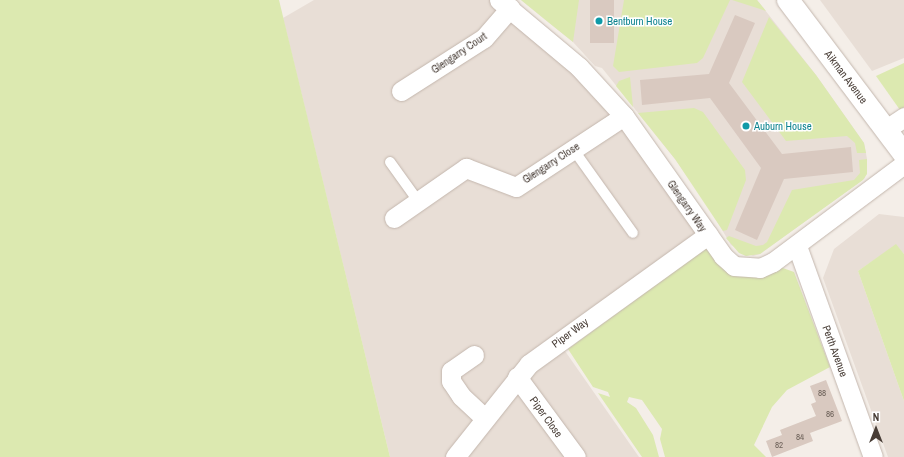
<!DOCTYPE html>
<style>
body{margin:0}
#map{position:relative;width:904px;height:457px;overflow:hidden;background:#f4eee8;font-family:"Archivo Narrow",sans-serif}
div>[style]{position:absolute}
.residential>*{inset:0;background:#e8ded6}
.green>*{inset:0;background:#dce9b0}
.building>*{inset:0;background:#d9c9c0;transform-origin:0 0}
.roads{filter:drop-shadow(0 0 1px #c3b6ad) drop-shadow(0 0 1px #c3b6ad)}
.service>*{height:10px;margin:-5px;padding:0 5px;transform-origin:5px;border-radius:5px;background:#fff}
.minor>*{height:19px;margin:-9.5px;padding:0 9.5px;transform-origin:9.5px;border-radius:9.5px;background:#fff}
.tertiary>*{height:22px;margin:-11px;padding:0 11px;transform-origin:11px;border-radius:11px;background:#fff}
.dots>*{width:11px;height:11px;translate:-50% -50%;box-sizing:border-box;border:2px solid #fff;border-radius:50%}
span{translate:-50% -50%;white-space:nowrap;text-align:center;line-height:1.15;-webkit-text-stroke:3px #fff;paint-order:stroke}
.number-label{font-size:9px;color:#6c6058}
.number-label span{-webkit-text-stroke-width:0}
.culture-label{font-size:11px;color:#0d838f}
.left{translate:0 -50%;text-align:left}
.street-label{font-size:11px;color:#483d36}
.north{position:absolute;left:856px;top:409px;width:40px;height:40px;-webkit-text-stroke:3px #fff;paint-order:stroke;rotate:0deg;font-size:11px;font-weight:700;line-height:16px;text-align:center;color:#483d36}
.north::after{content:'';display:block;margin:auto;width:14px;height:18px;background:#483d36;clip-path:polygon(50% 0,100% 100%,50% 72%,0 100%)}
</style>
<div id="map">
<div class="residential">
<div style="clip-path:polygon(314px 0,499px 0,579px 67px,708px 235px,558px 341px,639px 457px,390px 457px,283px 18px)"></div>
<div style="clip-path:polygon(521px 0,757px 0,816px 75px,864px 143px,867px 159px,865px 178px,760px 254px,753px 256px,731px 245px,705px 201px,675px 159px,602px 68px,595px 66px,573px 42px)"></div>
<div style="clip-path:polygon(820px 0,904px 0,904px 58px,872px 71px)"></div>
<div style="clip-path:polygon(879px 214px,904px 217px,904px 254px,896px 245px,858px 271px,904px 401px,904px 457px,888px 457px,823px 278px,834px 249px)"></div>
</div>
<div class="green">
<div style="clip-path:polygon(0 0,279px 0,390px 457px,0 457px)"></div>
<div style="clip-path:polygon(521px 0,579px 0,573px 42px,548px 22px)"></div>
<div style="clip-path:polygon(624px 0,730px 0,703px 58px,697px 63px,619px 72px,613px 66px)"></div>
<div style="clip-path:polygon(732px 0,757px 0,766px 11px)"></div>
<div style="clip-path:polygon(769px 17px,816px 75px,864px 143px,866px 153px,857px 153px,855px 143px,847px 136px,786px 141px,742px 82px)"></div>
<div style="clip-path:polygon(904px 63px,904px 107px,900px 110px,876px 76px)"></div>
<div style="clip-path:polygon(630px 77px,633px 107px,616px 86px,619px 81px)"></div>
<div style="clip-path:polygon(694px 108px,703px 112px,745px 170px,746px 180px,727px 230px,723px 231px,675px 159px,638px 113px)"></div>
<div style="clip-path:polygon(867px 159px,867px 174px,863px 180px,760px 254px,746px 256px,739px 253px,726px 238px,729px 236px,756px 246px,763px 245px,767px 242px,792px 190px,854px 180px,860px 173px,859px 160px)"></div>
<div style="clip-path:polygon(896px 244px,904px 254px,904px 401px,858px 271px)"></div>
<div style="clip-path:polygon(710px 245px,718px 258px,780px 267px,794px 272px,830px 367px,787px 390px,772px 407px,754px 445px,766px 457px,665px 457px,660px 439px,662px 429px,642px 400px,629px 397px,627px 402px,636px 408px,653px 435px,659px 457px,642px 457px,598px 393px,610px 397px,608px 392px,593px 387px,568px 349px)"></div>
</div>
<div class="building">
<div style="left:590px;top:0;width:24px;height:43px"></div>
<div style="clip-path:polygon(735px 15px,755px 23px,729px 83px,782px 154px,851px 147px,853px 172px,784px 179px,757px 240px,735px 230px,761px 168px,710px 98px,642px 105px,640px 80px,709px 74px)"></div>
<div style="clip-path:polygon(826px 380px,842px 421px,810px 433px,813px 441px,772px 457px,766px 441px,782px 435px,780px 430px,816px 416px,811px 404px,816px 402px,810px 386px)"></div>
</div>
<div class="roads">
<div class="service">
<div style="left:573px;top:149px;width:103px;rotate:54.5deg"></div>
<div style="left:390px;top:162px;width:48px;rotate:54.3deg"></div>
</div>
<div class="minor">
<div style="left:499px;top:0;width:104px;rotate:39.9deg"></div>
<div style="left:579px;top:67px;width:67px;rotate:47.4deg"></div>
<div style="left:624px;top:116px;width:171px;rotate:54.7deg"></div>
<div style="left:723px;top:256px;width:15px;rotate:42deg"></div>
<div style="left:734px;top:266px;width:26px;rotate:4deg"></div>
<div style="left:760px;top:268px;width:14px;rotate:-25deg"></div>
<div style="left:773px;top:262px;width:164px;rotate:-36.8deg"></div>
<div style="left:401px;top:91px;width:98px;rotate:-32.6deg"></div>
<div style="left:484px;top:38px;width:40px;rotate:-49deg"></div>
<div style="left:885px;top:130px;width:23px;rotate:-34deg"></div>
<div style="left:394px;top:218px;width:88px;rotate:-34.8deg"></div>
<div style="left:466px;top:168px;width:53px;rotate:20.8deg"></div>
<div style="left:516px;top:187px;width:129px;rotate:-33.3deg"></div>
<div style="left:797px;top:246px;width:224px;rotate:70.2deg"></div>
<div style="left:474px;top:355px;width:28px;rotate:145deg"></div>
<div style="left:451px;top:371px;width:10px;rotate:90deg"></div>
<div style="left:451px;top:381px;width:18px;rotate:56deg"></div>
<div style="left:461px;top:396px;width:33px;rotate:43deg"></div>
<div style="left:517px;top:377px;width:99px;rotate:53.6deg"></div>
<div style="left:455px;top:457px;width:119px;rotate:-51.5deg"></div>
<div style="left:529px;top:364px;width:221px;rotate:-35.8deg"></div>
</div>
<div class="tertiary">
<div style="left:788px;top:0;width:193px;rotate:53deg"></div>
</div>
</div>
<div class="dots">
<div style="left:599px;top:21px;background:#0f9aa8"></div>
<div style="left:746px;top:126px;background:#0f9aa8"></div>
</div>
<div class="number-label">
<span style="left:822px;top:393px">88</span>
<span style="left:830px;top:414px">86</span>
<span style="left:800px;top:437px">84</span>
<span style="left:779px;top:445px">82</span>
</div>
<div class="culture-label">
<span class="left" style="left:607px;top:21px">Bentburn House</span>
<span class="left" style="left:754px;top:126px">Auburn House</span>
</div>
<div class="street-label">
<span style="left:459px;top:53px;rotate:-34deg">Glengarry Court</span>
<span style="left:846px;top:77px;rotate:53deg">Aikman Avenue</span>
<span style="left:551px;top:163px;rotate:-33deg">Glengarry Close</span>
<span style="left:687px;top:206px;rotate:55deg">Glengarry Way</span>
<span style="left:570px;top:333px;rotate:-36deg">Piper Way</span>
<span style="left:835px;top:351px;rotate:70deg">Perth Avenue</span>
<span style="left:546px;top:417px;rotate:54deg">Piper Close</span>
</div>
<div class="north">N</div>
</div>
